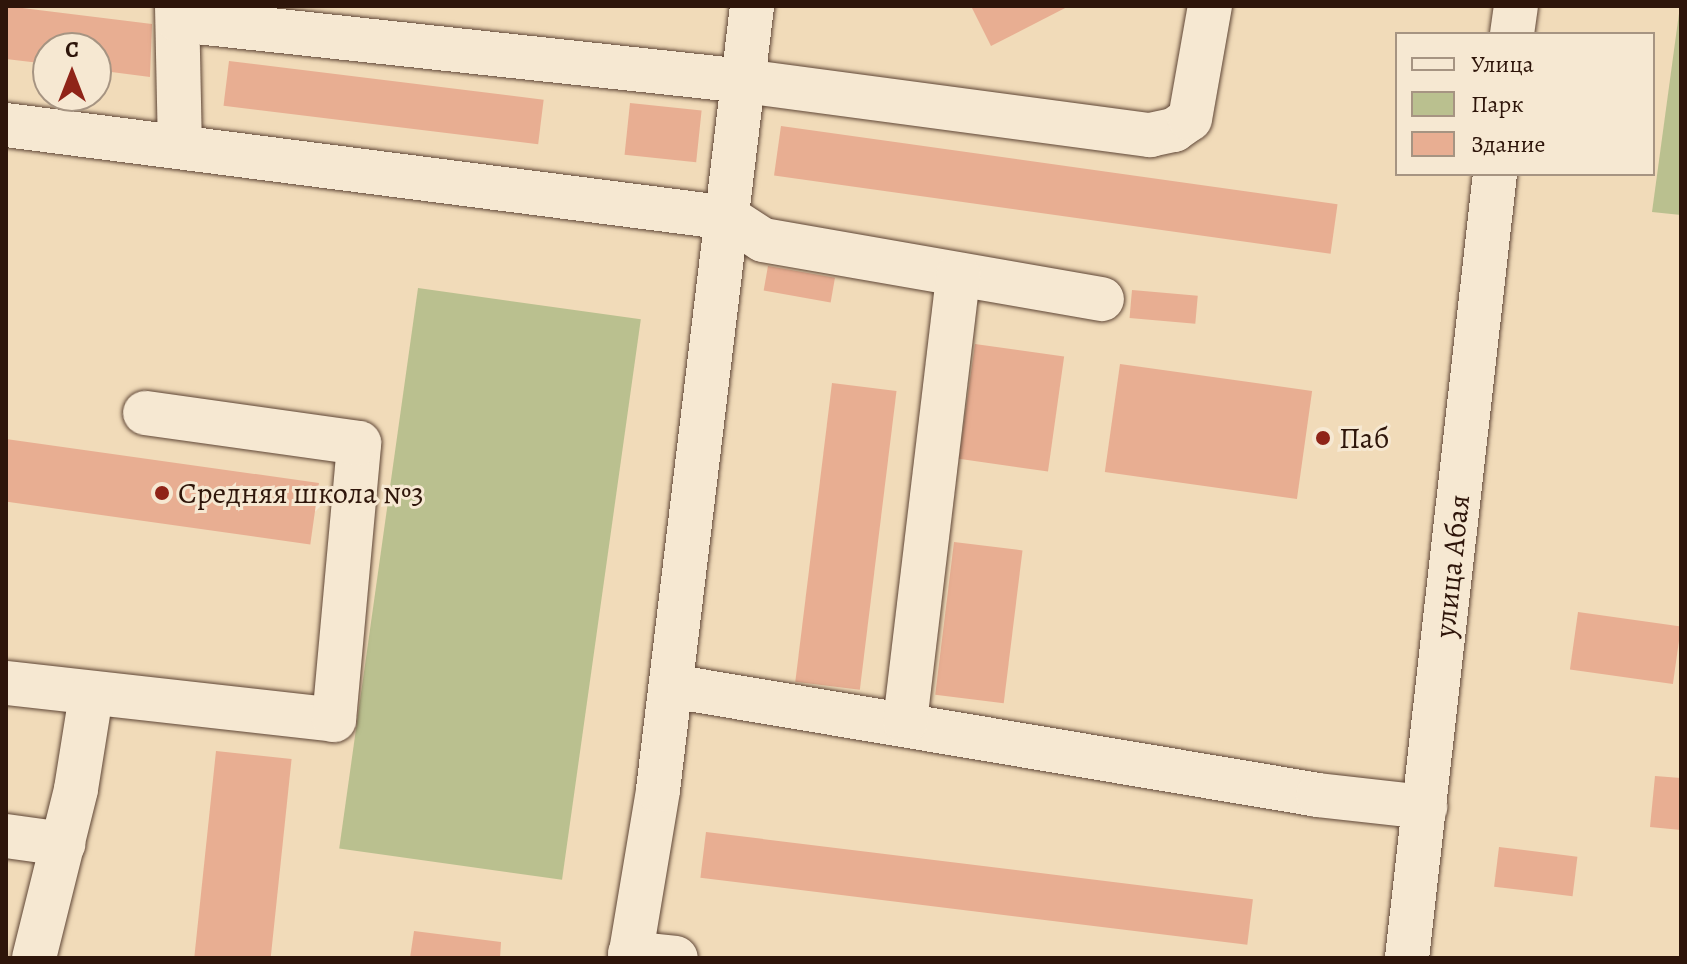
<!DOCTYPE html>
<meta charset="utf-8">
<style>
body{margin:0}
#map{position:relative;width:1687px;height:964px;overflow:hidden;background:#f1dbb9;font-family:Alegreya,serif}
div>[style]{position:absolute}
.green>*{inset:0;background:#bac08f;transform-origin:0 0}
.building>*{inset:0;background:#e8ae92;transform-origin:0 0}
.roads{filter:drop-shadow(0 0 2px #5f4636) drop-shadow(0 0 2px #5f4636)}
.minor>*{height:44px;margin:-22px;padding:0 22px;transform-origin:22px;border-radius:22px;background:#f6e8d2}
.dots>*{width:22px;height:22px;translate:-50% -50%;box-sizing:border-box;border:4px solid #f6e8d2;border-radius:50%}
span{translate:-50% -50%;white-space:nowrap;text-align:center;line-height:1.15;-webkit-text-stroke:6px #f6e8d2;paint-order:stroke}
.poi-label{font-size:30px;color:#2e150a}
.left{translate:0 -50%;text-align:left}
.street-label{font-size:30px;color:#2e150a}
.frame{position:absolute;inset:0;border:8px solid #2e150a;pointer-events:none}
.legend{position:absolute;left:1395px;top:32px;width:260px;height:144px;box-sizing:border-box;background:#f6e8d2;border:2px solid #a69482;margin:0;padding:10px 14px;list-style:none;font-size:24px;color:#2e150a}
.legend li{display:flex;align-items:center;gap:16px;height:40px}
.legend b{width:40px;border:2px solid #a69482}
.north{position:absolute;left:32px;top:32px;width:80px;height:80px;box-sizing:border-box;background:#f6e8d2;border:2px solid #a69482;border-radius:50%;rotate:0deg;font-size:22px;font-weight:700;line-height:32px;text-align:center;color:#2e150a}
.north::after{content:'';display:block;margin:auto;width:28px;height:36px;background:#8f2418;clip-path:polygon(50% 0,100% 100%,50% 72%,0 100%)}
</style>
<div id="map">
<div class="green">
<div style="clip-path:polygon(1680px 6px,1681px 6px,1681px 215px,1652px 212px)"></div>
<div style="left:418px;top:288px;width:225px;height:566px;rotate:8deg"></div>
</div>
<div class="building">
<div style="clip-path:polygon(6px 6px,152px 24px,150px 77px,96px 70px,96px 48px,48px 48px,48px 64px,6px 59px)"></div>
<div style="clip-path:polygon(971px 6px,1069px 6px,991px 46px)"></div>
<div style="left:229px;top:61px;width:317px;height:45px;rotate:7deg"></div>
<div style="left:630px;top:103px;width:72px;height:52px;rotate:6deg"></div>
<div style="left:781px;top:126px;width:562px;height:50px;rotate:8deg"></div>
<div style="left:768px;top:266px;width:68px;height:25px;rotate:10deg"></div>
<div style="left:1132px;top:290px;width:66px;height:28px;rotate:5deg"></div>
<div style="left:975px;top:344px;width:90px;height:116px;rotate:8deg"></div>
<div style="left:1120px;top:364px;width:194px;height:109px;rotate:8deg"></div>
<div style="left:832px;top:383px;width:65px;height:301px;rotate:7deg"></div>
<div style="left:6px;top:439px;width:316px;height:62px;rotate:8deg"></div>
<div style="left:954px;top:542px;width:69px;height:154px;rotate:7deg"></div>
<div style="left:1578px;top:612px;width:104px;height:58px;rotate:8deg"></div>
<div style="left:216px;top:751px;width:76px;height:208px;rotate:6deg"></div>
<div style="clip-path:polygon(1655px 776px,1681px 778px,1681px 830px,1650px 827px)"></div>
<div style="left:706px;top:832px;width:551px;height:46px;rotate:7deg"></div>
<div style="left:1499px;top:847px;width:79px;height:40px;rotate:7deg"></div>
<div style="clip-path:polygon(414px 931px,501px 942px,500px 958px,410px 958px)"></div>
</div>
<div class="roads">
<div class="minor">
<div style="left:177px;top:6px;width:140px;rotate:88.8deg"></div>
<div style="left:178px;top:20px;width:569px;rotate:6.15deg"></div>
<div style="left:744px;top:81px;width:410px;rotate:7.6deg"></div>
<div style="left:1150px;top:135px;width:25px;rotate:-12deg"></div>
<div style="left:1174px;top:130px;width:19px;rotate:-35deg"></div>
<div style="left:1190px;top:119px;width:115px;rotate:-80deg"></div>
<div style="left:1512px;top:34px;width:28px;rotate:-82deg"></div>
<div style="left:6px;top:125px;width:729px;rotate:7.33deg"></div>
<div style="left:729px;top:218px;width:40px;rotate:32.9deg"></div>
<div style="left:763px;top:240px;width:344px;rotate:9.9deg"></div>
<div style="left:6px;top:683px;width:330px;rotate:6.4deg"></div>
<div style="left:334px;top:720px;width:278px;rotate:-84.8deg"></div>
<div style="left:359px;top:443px;width:216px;rotate:-172deg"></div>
<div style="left:671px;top:686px;width:656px;rotate:9.56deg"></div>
<div style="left:1318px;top:795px;width:108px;rotate:6.4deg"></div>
<div style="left:905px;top:722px;width:450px;rotate:-83.2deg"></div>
<div style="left:6px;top:836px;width:58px;rotate:8deg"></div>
<div style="left:630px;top:953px;width:46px;rotate:6.2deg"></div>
<div style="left:34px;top:958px;width:174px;rotate:-76deg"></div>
<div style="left:76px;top:789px;width:95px;rotate:-80.9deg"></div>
<div style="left:630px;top:958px;width:170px;rotate:-80.5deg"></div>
<div style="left:658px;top:790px;width:790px;rotate:-83.16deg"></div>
<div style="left:1407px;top:958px;width:789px;rotate:-83.6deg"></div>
</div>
</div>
<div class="dots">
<div style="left:1323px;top:438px;background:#8f2418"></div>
<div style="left:162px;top:493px;background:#8f2418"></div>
</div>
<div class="poi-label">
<span class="left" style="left:1339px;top:438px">Паб</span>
<span class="left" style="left:178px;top:493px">Средняя школа №3</span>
</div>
<div class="street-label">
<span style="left:1452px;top:566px;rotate:-84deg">улица Абая</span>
</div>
<div class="frame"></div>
<ul class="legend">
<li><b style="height:10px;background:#f6e8d2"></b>Улица</li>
<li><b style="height:22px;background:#bac08f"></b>Парк</li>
<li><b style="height:22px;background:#e8ae92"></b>Здание</li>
</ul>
<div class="north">С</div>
</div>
